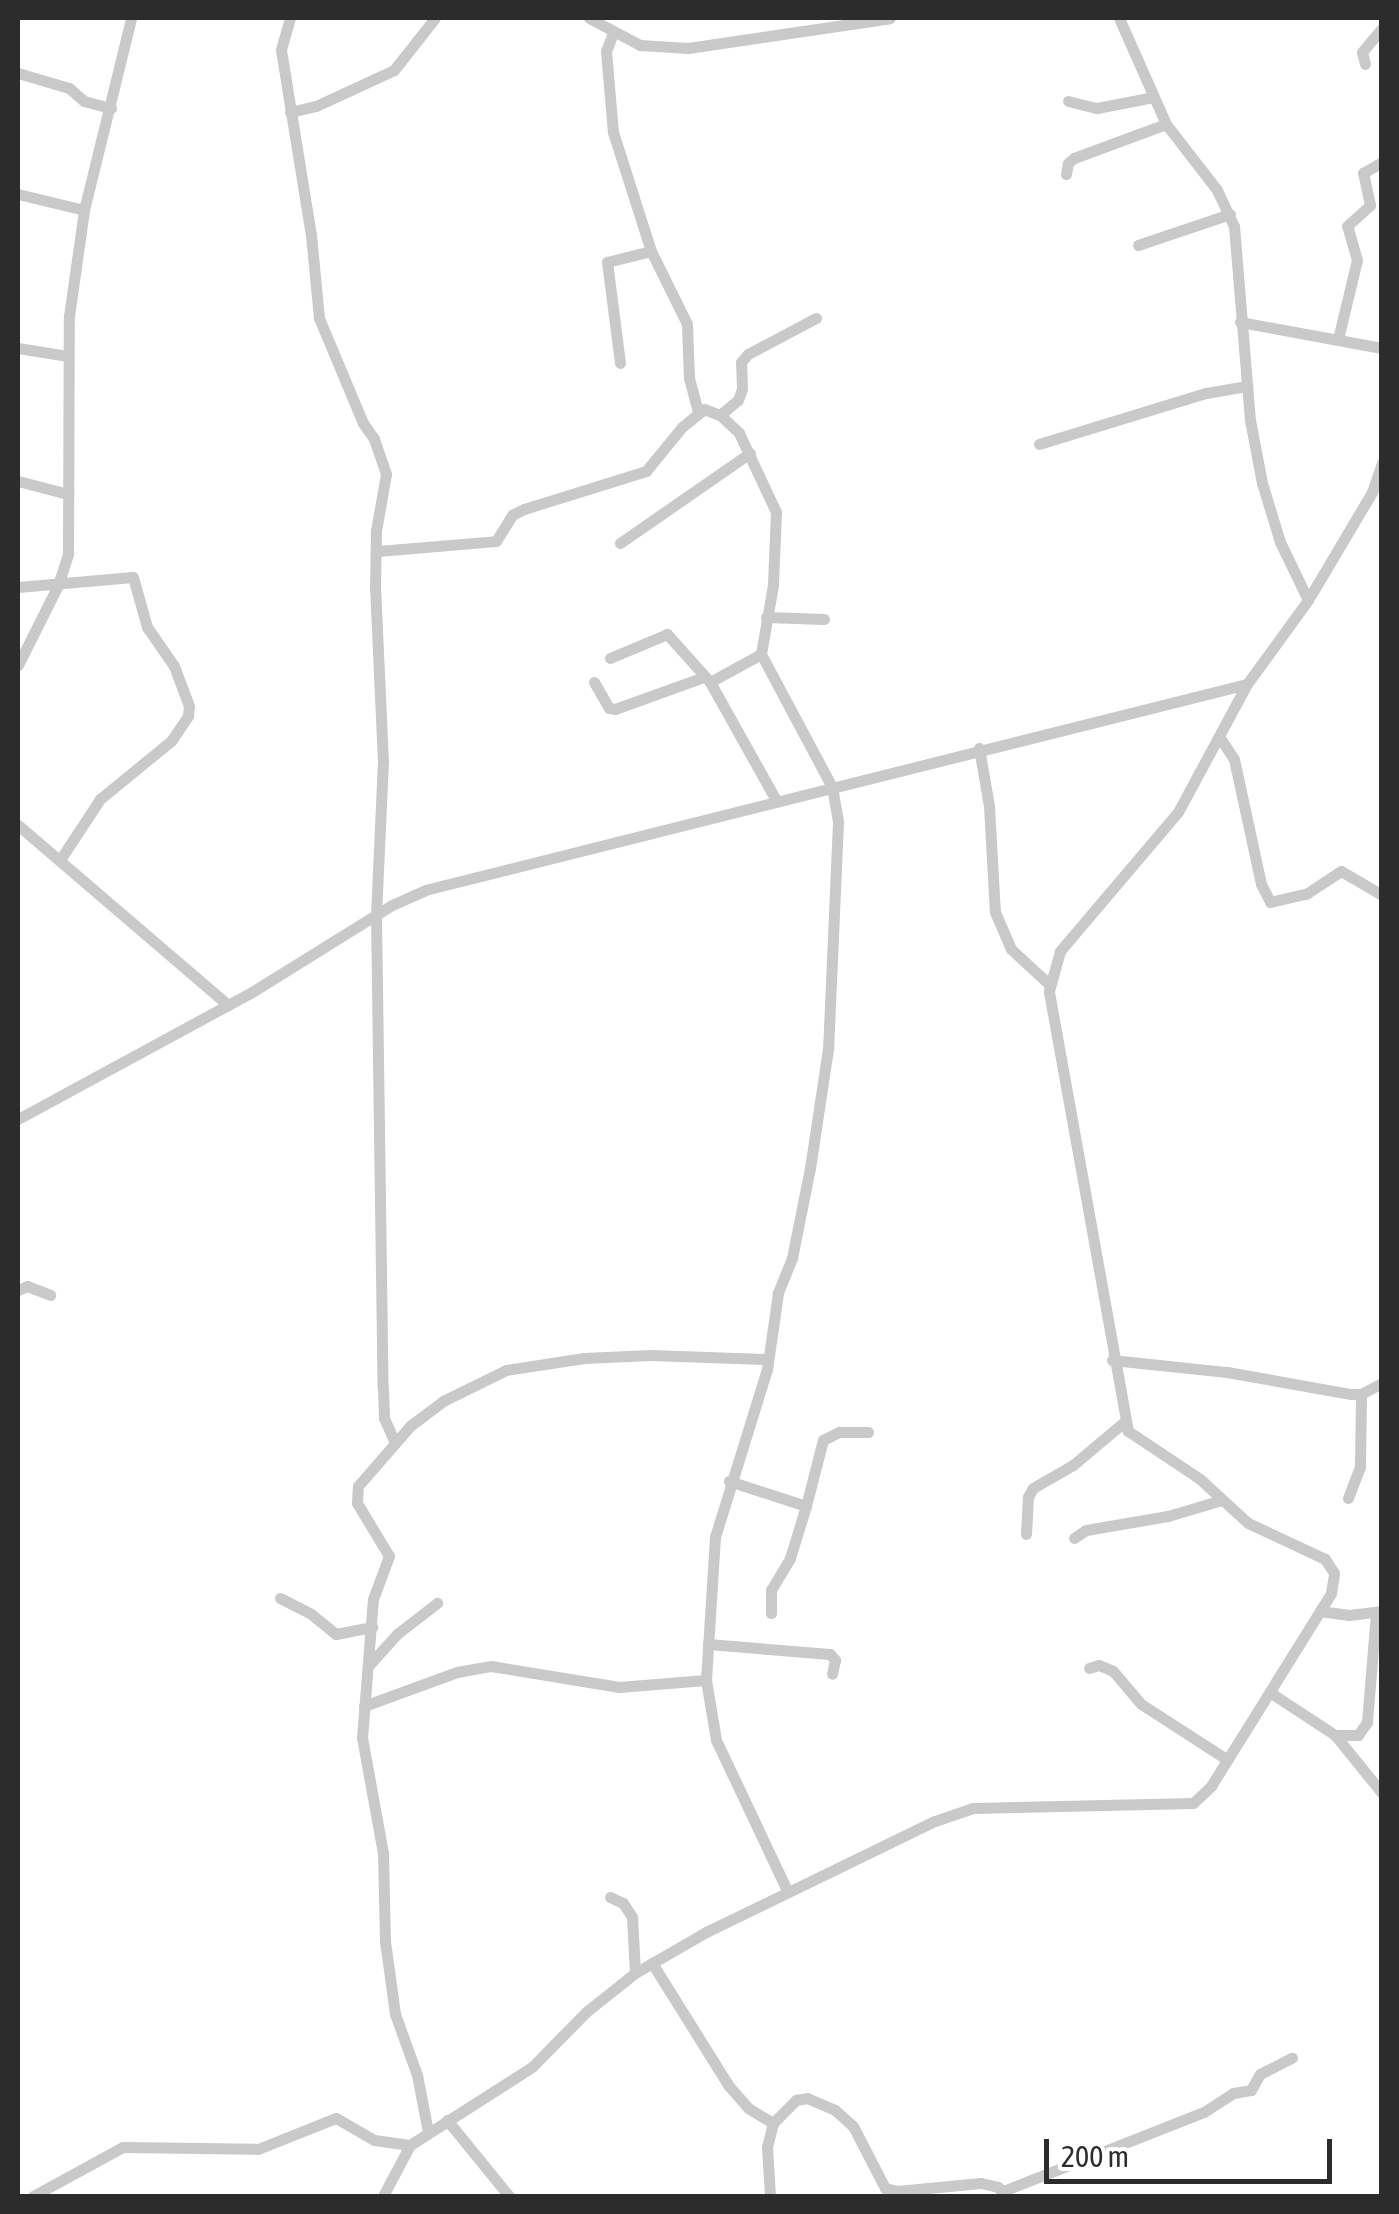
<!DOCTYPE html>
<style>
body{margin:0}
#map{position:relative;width:1399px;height:2214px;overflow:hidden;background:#fff;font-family:"Asap Condensed",sans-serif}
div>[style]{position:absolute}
.minor>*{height:11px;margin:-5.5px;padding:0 5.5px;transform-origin:5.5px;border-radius:5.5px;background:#c9c9c9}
span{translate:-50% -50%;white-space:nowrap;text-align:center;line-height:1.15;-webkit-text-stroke:10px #fff;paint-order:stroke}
.frame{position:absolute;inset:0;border:20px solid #2c2c2c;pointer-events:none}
.scale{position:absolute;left:1044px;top:2139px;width:288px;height:45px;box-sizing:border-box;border:5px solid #2c2c2c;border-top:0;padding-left:12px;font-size:30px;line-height:35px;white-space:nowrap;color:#2c2c2c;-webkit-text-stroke:8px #fff;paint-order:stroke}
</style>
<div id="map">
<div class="minor">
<div style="left:290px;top:18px;width:33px;rotate:106deg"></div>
<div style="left:281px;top:50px;width:187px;rotate:80.8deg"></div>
<div style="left:311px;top:235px;width:83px;rotate:84.5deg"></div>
<div style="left:319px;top:318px;width:114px;rotate:67.3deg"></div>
<div style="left:363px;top:423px;width:19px;rotate:55deg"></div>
<div style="left:374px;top:439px;width:37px;rotate:71deg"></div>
<div style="left:386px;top:474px;width:58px;rotate:100deg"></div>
<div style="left:376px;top:531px;width:55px;rotate:91deg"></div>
<div style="left:375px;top:586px;width:175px;rotate:87.4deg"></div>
<div style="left:383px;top:761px;width:154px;rotate:92.6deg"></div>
<div style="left:376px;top:915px;width:473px;rotate:89.2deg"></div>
<div style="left:383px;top:1388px;width:30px;rotate:88deg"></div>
<div style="left:384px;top:1418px;width:27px;rotate:66deg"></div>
<div style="left:589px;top:18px;width:58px;rotate:27.9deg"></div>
<div style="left:640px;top:45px;width:48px;rotate:3.6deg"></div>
<div style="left:688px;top:48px;width:204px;rotate:-8.4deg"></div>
<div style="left:1119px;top:18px;width:116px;rotate:66.1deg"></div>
<div style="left:1166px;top:124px;width:83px;rotate:52.3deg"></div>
<div style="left:1217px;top:190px;width:40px;rotate:65deg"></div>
<div style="left:1234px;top:226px;width:195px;rotate:85.3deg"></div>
<div style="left:1250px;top:420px;width:64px;rotate:79.2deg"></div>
<div style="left:1262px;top:483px;width:62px;rotate:73deg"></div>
<div style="left:1280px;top:542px;width:64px;rotate:64.2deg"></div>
<div style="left:613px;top:33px;width:19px;rotate:111deg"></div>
<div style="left:606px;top:51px;width:81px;rotate:85.1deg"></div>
<div style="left:613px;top:132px;width:125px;rotate:72.3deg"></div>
<div style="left:651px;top:251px;width:81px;rotate:63.7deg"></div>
<div style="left:687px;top:324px;width:54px;rotate:87.9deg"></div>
<div style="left:689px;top:378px;width:34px;rotate:75deg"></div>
<div style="left:1365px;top:64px;width:12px;rotate:-104deg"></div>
<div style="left:1362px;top:52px;width:31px;rotate:-50deg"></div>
<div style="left:18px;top:73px;width:53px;rotate:16.4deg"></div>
<div style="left:69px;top:88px;width:20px;rotate:41deg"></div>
<div style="left:84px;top:101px;width:28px;rotate:15deg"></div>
<div style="left:1068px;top:101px;width:30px;rotate:14deg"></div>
<div style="left:1097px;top:108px;width:57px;rotate:-11.1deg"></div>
<div style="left:290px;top:112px;width:27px;rotate:-13deg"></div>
<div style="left:316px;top:106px;width:86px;rotate:-24.8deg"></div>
<div style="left:394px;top:70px;width:66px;rotate:-51.7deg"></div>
<div style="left:1066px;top:174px;width:11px;rotate:-80deg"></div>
<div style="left:1068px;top:163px;width:8px;rotate:-40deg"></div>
<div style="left:1074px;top:158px;width:98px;rotate:-20.3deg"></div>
<div style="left:18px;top:194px;width:68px;rotate:13.6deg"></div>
<div style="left:1138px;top:245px;width:97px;rotate:-18.6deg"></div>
<div style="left:1240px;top:322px;width:144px;rotate:10.4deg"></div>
<div style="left:1338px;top:339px;width:81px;rotate:-76.5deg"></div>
<div style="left:1357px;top:260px;width:35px;rotate:-106deg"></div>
<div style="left:1347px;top:226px;width:31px;rotate:-42deg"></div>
<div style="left:1370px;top:205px;width:33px;rotate:-102deg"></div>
<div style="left:1363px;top:173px;width:22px;rotate:-30deg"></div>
<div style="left:18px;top:348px;width:51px;rotate:9.1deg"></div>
<div style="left:620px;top:363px;width:102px;rotate:-97.3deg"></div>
<div style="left:607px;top:262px;width:45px;rotate:-14deg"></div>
<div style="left:720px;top:415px;width:23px;rotate:-40deg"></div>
<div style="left:738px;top:400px;width:12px;rotate:-70deg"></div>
<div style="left:742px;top:389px;width:27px;rotate:-92deg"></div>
<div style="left:741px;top:362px;width:11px;rotate:-49deg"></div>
<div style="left:748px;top:354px;width:77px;rotate:-27.9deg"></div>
<div style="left:1039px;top:444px;width:175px;rotate:-17deg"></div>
<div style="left:1206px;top:393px;width:42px;rotate:-9.7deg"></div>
<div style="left:18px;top:481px;width:52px;rotate:14.6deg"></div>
<div style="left:620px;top:543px;width:158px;rotate:-34.7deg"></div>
<div style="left:378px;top:551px;width:118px;rotate:-4.8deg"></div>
<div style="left:496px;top:541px;width:31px;rotate:-58deg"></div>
<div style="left:512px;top:515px;width:13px;rotate:-27deg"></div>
<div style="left:524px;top:509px;width:128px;rotate:-17.3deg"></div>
<div style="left:646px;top:471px;width:57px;rotate:-50.7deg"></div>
<div style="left:682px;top:427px;width:28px;rotate:-39deg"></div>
<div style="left:704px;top:409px;width:17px;rotate:21deg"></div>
<div style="left:720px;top:415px;width:26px;rotate:43deg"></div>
<div style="left:739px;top:433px;width:87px;rotate:64.9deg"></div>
<div style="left:776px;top:512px;width:73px;rotate:92.4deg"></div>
<div style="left:773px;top:585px;width:70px;rotate:99.9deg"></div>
<div style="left:761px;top:654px;width:151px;rotate:61.9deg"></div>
<div style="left:832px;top:787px;width:36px;rotate:80deg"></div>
<div style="left:838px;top:822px;width:227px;rotate:92.5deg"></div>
<div style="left:828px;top:1049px;width:120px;rotate:98.6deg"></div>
<div style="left:810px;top:1168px;width:92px;rotate:101.3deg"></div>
<div style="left:792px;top:1258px;width:38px;rotate:112deg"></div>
<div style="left:778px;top:1293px;width:77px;rotate:98.2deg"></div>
<div style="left:767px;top:1369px;width:176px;rotate:107.2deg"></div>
<div style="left:715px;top:1537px;width:143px;rotate:93.6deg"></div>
<div style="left:706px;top:1680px;width:61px;rotate:80.5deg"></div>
<div style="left:716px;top:1740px;width:168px;rotate:64.7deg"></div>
<div style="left:18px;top:587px;width:115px;rotate:-5deg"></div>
<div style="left:133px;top:577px;width:52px;rotate:74.4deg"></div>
<div style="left:147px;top:627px;width:47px;rotate:55.3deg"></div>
<div style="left:174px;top:666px;width:43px;rotate:69.4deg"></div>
<div style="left:189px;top:706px;width:10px;rotate:96deg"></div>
<div style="left:188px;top:716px;width:30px;rotate:124deg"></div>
<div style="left:171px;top:741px;width:92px;rotate:140.8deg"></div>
<div style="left:100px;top:799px;width:73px;rotate:123.3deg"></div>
<div style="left:766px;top:617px;width:58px;rotate:2deg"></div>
<div style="left:610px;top:658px;width:62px;rotate:-22.8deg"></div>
<div style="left:667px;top:634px;width:64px;rotate:48.1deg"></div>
<div style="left:710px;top:682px;width:58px;rotate:-28.8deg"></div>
<div style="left:18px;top:665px;width:89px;rotate:-63.4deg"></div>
<div style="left:58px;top:585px;width:33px;rotate:-72deg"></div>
<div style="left:68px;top:554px;width:238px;rotate:-89.8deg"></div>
<div style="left:69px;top:316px;width:107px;rotate:-81.9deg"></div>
<div style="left:84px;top:210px;width:198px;rotate:-76.2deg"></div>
<div style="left:594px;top:682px;width:30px;rotate:60deg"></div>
<div style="left:609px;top:708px;width:6px;rotate:9deg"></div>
<div style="left:615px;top:709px;width:91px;rotate:-19.8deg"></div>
<div style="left:710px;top:682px;width:137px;rotate:60.8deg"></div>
<div style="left:1219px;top:736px;width:27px;rotate:57deg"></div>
<div style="left:1234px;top:759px;width:128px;rotate:77.8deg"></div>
<div style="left:1261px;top:884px;width:20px;rotate:63deg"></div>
<div style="left:1270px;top:902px;width:37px;rotate:-13deg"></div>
<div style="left:1306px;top:894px;width:42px;rotate:-33.3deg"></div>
<div style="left:1341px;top:871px;width:48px;rotate:30.3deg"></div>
<div style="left:979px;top:748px;width:59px;rotate:80.2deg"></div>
<div style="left:989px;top:806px;width:106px;rotate:86.8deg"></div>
<div style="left:995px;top:912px;width:40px;rotate:66.6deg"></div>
<div style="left:1011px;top:949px;width:53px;rotate:42.7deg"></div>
<div style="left:18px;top:825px;width:277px;rotate:40.6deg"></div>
<div style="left:18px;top:1119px;width:266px;rotate:-28.5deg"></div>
<div style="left:252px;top:992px;width:165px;rotate:-31.9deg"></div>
<div style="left:392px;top:905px;width:36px;rotate:-24deg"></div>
<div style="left:425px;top:890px;width:847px;rotate:-14.07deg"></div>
<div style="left:18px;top:1290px;width:10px;rotate:-24deg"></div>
<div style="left:27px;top:1286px;width:25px;rotate:21deg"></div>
<div style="left:1112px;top:1360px;width:116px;rotate:6deg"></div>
<div style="left:1227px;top:1372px;width:126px;rotate:10.1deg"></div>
<div style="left:1351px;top:1394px;width:10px"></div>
<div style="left:1361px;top:1394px;width:24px;rotate:-28deg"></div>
<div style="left:729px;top:1481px;width:81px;rotate:18deg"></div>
<div style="left:806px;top:1506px;width:68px;rotate:-75.6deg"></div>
<div style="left:823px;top:1440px;width:18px;rotate:-27deg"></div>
<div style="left:839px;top:1432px;width:29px"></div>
<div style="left:1348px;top:1498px;width:34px;rotate:-69deg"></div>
<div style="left:1360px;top:1466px;width:72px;rotate:-89.2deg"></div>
<div style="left:1026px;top:1534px;width:37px;rotate:-87deg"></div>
<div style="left:1028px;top:1497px;width:10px;rotate:-61deg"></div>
<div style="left:1033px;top:1488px;width:46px;rotate:-29.9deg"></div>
<div style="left:1073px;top:1465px;width:67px;rotate:-40.1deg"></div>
<div style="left:1074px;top:1538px;width:14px;rotate:-34deg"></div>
<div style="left:1086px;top:1530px;width:83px;rotate:-9.7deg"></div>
<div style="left:1168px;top:1516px;width:56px;rotate:-16.5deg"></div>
<div style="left:280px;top:1598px;width:35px;rotate:27deg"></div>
<div style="left:311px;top:1614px;width:32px;rotate:39deg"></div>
<div style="left:336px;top:1634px;width:37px;rotate:-11deg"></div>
<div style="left:1320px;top:1611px;width:29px;rotate:8deg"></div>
<div style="left:1349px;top:1615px;width:32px;rotate:-7deg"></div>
<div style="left:771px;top:1613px;width:23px;rotate:-90deg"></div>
<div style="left:771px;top:1590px;width:37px;rotate:-59deg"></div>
<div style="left:790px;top:1558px;width:54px;rotate:-72.9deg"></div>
<div style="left:708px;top:1644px;width:122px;rotate:4.7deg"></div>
<div style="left:830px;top:1654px;width:8px;rotate:50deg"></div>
<div style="left:835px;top:1660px;width:14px;rotate:102deg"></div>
<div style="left:369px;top:1665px;width:42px;rotate:-47.9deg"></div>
<div style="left:397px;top:1634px;width:51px;rotate:-37.8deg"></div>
<div style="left:1089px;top:1668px;width:10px;rotate:-17deg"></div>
<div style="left:1099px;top:1665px;width:15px;rotate:23deg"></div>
<div style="left:1113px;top:1671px;width:43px;rotate:49.7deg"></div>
<div style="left:1141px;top:1704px;width:103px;rotate:32.8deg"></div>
<div style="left:1271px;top:1693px;width:77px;rotate:33.3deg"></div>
<div style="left:1335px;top:1735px;width:75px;rotate:51deg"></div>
<div style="left:364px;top:1706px;width:99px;rotate:-20.1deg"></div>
<div style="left:457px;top:1672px;width:35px;rotate:-10deg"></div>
<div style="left:491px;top:1666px;width:130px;rotate:9.3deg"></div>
<div style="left:619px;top:1687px;width:87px;rotate:-4.6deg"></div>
<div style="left:1335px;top:1735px;width:23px"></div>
<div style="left:1358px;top:1735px;width:16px;rotate:-55deg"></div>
<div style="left:1367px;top:1722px;width:109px;rotate:-85.3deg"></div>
<div style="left:610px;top:1897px;width:14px;rotate:25deg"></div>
<div style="left:623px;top:1903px;width:17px;rotate:57deg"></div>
<div style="left:632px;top:1917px;width:56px;rotate:86.9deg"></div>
<div style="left:652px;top:1963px;width:145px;rotate:58deg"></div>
<div style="left:729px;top:2086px;width:29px;rotate:49deg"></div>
<div style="left:748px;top:2108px;width:29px;rotate:31deg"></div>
<div style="left:447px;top:2120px;width:98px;rotate:50.8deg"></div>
<div style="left:428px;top:2132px;width:58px;rotate:-100.9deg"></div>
<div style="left:417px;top:2075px;width:65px;rotate:-109.8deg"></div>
<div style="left:395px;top:2014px;width:74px;rotate:-97.8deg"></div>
<div style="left:385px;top:1941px;width:88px;rotate:-91.3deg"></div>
<div style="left:383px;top:1853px;width:117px;rotate:-100.3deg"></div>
<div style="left:362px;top:1738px;width:139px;rotate:-85.5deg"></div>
<div style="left:373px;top:1599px;width:46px;rotate:-69.6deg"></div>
<div style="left:389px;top:1556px;width:62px;rotate:-121.1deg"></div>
<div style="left:357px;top:1503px;width:17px;rotate:-87deg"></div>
<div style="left:358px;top:1486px;width:79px;rotate:-49.1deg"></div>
<div style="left:410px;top:1426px;width:41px;rotate:-37.1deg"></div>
<div style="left:443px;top:1401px;width:70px;rotate:-26.2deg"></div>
<div style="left:506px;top:1370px;width:79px;rotate:-8.7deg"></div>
<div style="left:584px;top:1358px;width:67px;rotate:-2.6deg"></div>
<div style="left:651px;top:1355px;width:116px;rotate:2deg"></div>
<div style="left:1003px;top:2191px;width:216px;rotate:-21.5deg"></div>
<div style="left:1204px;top:2112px;width:35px;rotate:-33deg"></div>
<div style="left:1233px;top:2093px;width:18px;rotate:-9deg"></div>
<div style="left:1251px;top:2090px;width:18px;rotate:-61deg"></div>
<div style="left:1260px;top:2074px;width:36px;rotate:-27deg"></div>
<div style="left:33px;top:2196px;width:102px;rotate:-28.6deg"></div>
<div style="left:123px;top:2147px;width:135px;rotate:0.8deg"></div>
<div style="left:258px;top:2149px;width:84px;rotate:-21.7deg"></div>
<div style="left:336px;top:2118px;width:44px;rotate:30.1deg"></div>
<div style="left:374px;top:2140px;width:36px;rotate:8deg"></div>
<div style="left:383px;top:2196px;width:58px;rotate:-62.1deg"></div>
<div style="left:410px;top:2145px;width:145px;rotate:-32.6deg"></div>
<div style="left:532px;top:2067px;width:77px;rotate:-45.5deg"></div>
<div style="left:586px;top:2012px;width:63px;rotate:-38.5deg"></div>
<div style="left:635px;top:1973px;width:82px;rotate:-30deg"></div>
<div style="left:706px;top:1932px;width:254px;rotate:-25.9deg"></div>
<div style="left:935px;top:1821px;width:40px;rotate:-18.9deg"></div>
<div style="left:973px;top:1808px;width:220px;rotate:-1.3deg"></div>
<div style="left:1193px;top:1803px;width:25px;rotate:-43deg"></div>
<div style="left:1211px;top:1786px;width:227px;rotate:-58.1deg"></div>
<div style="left:1331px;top:1593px;width:20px;rotate:-81deg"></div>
<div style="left:1334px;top:1573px;width:17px;rotate:-123deg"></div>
<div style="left:1325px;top:1559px;width:85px;rotate:-154.9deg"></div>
<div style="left:1248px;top:1523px;width:65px;rotate:-137.5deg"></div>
<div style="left:1200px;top:1479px;width:87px;rotate:-146.3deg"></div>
<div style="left:1128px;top:1431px;width:447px;rotate:-100.2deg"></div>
<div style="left:1049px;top:991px;width:41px;rotate:-74.6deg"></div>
<div style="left:1060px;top:951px;width:182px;rotate:-49.7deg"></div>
<div style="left:1178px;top:812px;width:145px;rotate:-61.7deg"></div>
<div style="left:1247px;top:684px;width:104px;rotate:-54deg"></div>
<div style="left:1308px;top:600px;width:126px;rotate:-59.3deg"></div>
<div style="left:1372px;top:492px;width:31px;rotate:-71deg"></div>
<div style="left:770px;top:2196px;width:49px;rotate:-93.5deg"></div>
<div style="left:767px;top:2147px;width:25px;rotate:-76deg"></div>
<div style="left:773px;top:2123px;width:33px;rotate:-45deg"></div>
<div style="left:796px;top:2100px;width:11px;rotate:-10deg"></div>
<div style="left:807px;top:2098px;width:30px;rotate:23deg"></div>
<div style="left:835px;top:2110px;width:24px;rotate:42deg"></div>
<div style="left:853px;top:2126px;width:70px;rotate:62.7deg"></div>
<div style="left:885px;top:2188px;width:12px;rotate:14deg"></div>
<div style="left:897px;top:2191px;width:84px;rotate:-5.4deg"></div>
<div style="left:981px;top:2183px;width:17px;rotate:13deg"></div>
<div style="left:998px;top:2187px;width:12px;rotate:48deg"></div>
</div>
<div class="frame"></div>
<div class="scale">200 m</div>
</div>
